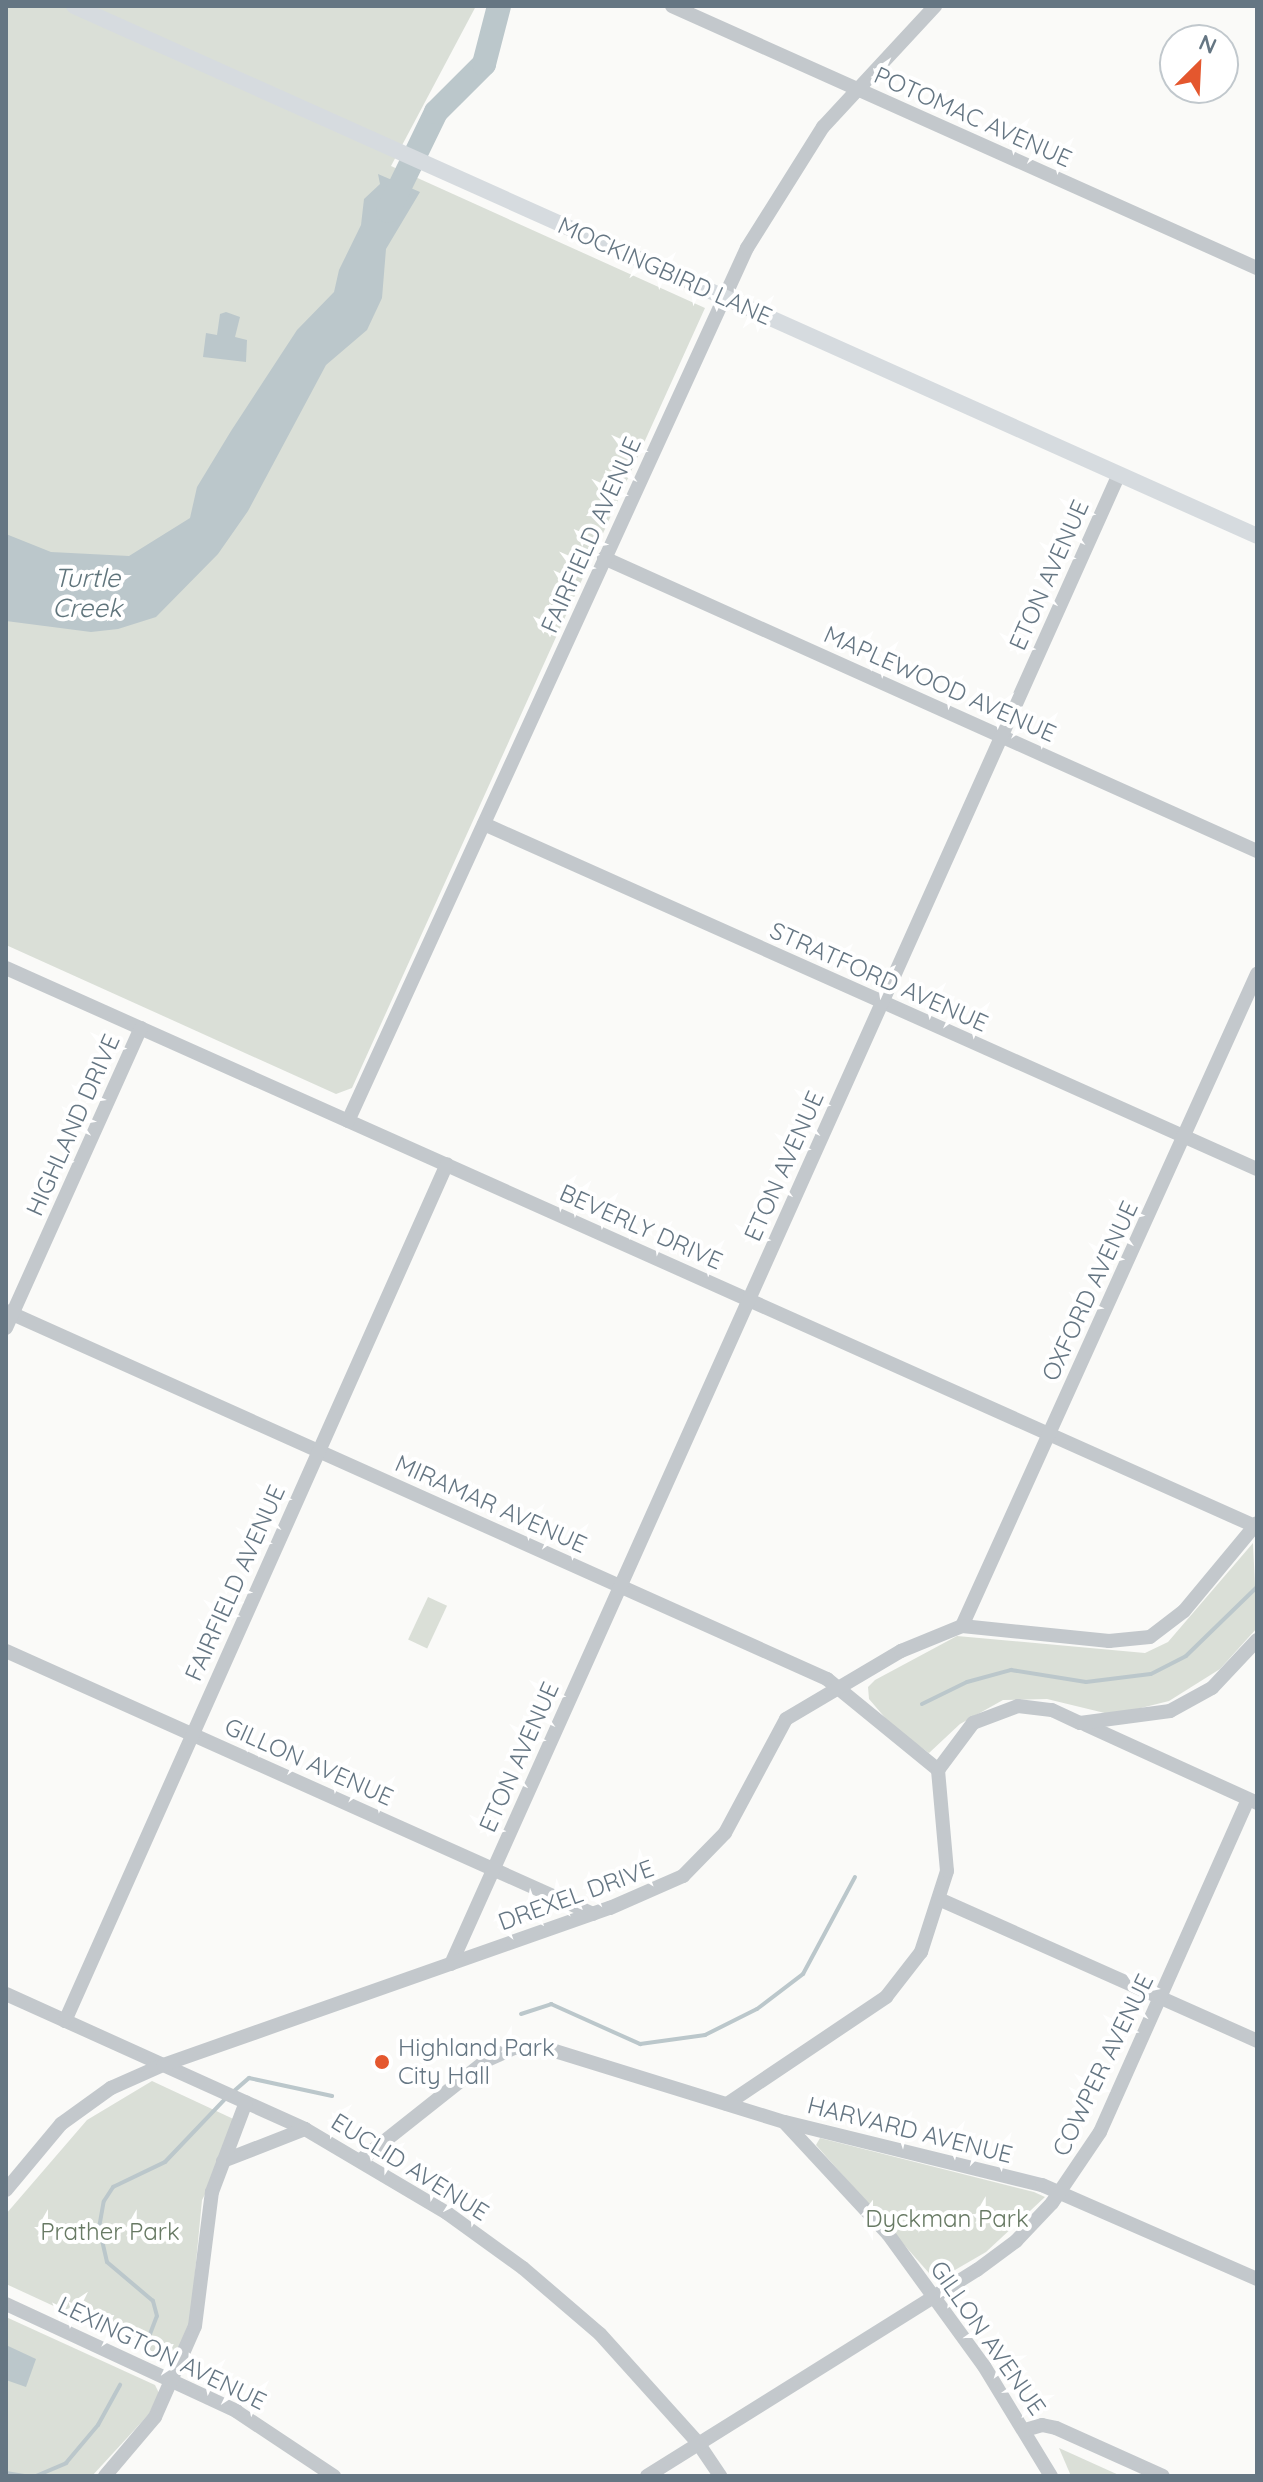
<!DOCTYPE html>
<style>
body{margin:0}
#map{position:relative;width:1263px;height:2482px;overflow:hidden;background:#fafaf8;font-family:Quicksand,sans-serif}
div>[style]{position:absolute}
.green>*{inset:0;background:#dadfd7;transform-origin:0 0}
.water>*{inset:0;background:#bbc7cb}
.stream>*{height:4px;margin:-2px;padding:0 2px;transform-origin:2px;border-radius:2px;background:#bbc7cb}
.river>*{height:24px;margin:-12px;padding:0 12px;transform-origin:12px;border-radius:12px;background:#bbc7cb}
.minor>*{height:14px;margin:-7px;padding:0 7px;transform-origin:7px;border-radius:7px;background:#c3c8cc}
.major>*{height:16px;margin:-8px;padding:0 8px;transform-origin:8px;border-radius:8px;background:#d6dbdf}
.dots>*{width:22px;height:22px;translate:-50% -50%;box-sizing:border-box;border:4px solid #fff;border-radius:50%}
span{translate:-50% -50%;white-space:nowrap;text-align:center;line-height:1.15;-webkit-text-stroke:8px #fff;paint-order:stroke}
.street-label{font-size:24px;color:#657683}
.poi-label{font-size:24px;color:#657683}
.left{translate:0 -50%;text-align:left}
.park-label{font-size:24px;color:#687a64}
.water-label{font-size:26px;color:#60757c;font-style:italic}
.frame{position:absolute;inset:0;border:8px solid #657683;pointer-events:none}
.north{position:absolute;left:1159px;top:24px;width:80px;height:80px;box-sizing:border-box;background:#fff;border:2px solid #c1c8cd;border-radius:50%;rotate:24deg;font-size:22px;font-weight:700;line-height:32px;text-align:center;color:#657683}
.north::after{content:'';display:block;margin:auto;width:28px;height:36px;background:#e4572e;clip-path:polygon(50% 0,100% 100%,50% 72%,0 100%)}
</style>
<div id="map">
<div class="green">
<div style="clip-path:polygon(6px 6px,476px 6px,391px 166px,705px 308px,352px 1088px,336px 1094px,6px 945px)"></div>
<div style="clip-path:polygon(1253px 1543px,1257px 1628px,1220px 1669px,1169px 1701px,1113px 1715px,1047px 1699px,1003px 1700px,960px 1724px,929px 1753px,893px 1727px,869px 1699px,868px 1687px,875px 1680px,957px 1636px,1145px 1653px,1168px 1642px)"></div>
<div style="left:428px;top:1597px;width:21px;height:47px;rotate:25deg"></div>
<div style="clip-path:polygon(152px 2081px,242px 2123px,202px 2200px,190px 2325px,175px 2362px,6px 2284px,6px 2214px,87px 2120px)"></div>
<div style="clip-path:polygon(820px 2138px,1034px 2192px,1045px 2197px,986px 2252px,936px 2281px,816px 2145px)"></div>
<div style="clip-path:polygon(6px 2317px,155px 2385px,159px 2393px,149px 2414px,92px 2476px,6px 2476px)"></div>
<div style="clip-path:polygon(1059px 2448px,1121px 2476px,1071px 2476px)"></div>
</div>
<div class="water">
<div style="clip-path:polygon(378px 174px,420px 192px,386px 249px,382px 298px,367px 330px,326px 365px,248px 511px,218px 554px,156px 617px,118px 629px,91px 632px,6px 621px,6px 534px,51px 552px,129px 556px,190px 518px,197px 487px,231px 431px,297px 330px,334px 292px,339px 270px,361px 225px,364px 199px,380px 184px)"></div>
<div style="clip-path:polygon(226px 312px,240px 317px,235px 337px,247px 340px,246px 362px,203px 357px,206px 333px,217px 335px,220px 314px)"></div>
<div style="clip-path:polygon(6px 2345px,36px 2359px,26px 2387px,6px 2380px)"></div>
</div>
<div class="stream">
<div style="left:922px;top:1704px;width:50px;rotate:-26.1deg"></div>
<div style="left:967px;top:1682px;width:46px;rotate:-15.3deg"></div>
<div style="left:1011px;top:1670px;width:76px;rotate:9.1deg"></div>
<div style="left:1086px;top:1682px;width:65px;rotate:-7deg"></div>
<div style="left:1151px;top:1674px;width:39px;rotate:-27deg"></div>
<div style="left:1186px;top:1656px;width:99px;rotate:-44.2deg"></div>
<div style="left:521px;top:2014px;width:32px;rotate:-18deg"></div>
<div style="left:551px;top:2004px;width:98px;rotate:24.2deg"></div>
<div style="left:640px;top:2044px;width:66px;rotate:-7.9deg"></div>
<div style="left:705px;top:2035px;width:58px;rotate:-26.6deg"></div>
<div style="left:757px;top:2009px;width:58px;rotate:-37.3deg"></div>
<div style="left:803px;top:1974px;width:110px;rotate:-61.8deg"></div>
<div style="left:234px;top:2091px;width:20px;rotate:-41deg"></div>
<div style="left:249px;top:2078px;width:85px;rotate:12.2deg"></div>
<div style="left:150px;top:2334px;width:19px;rotate:-69deg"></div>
<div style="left:157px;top:2316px;width:16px;rotate:-105deg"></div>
<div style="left:153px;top:2301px;width:60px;rotate:-139.7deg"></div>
<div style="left:107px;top:2262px;width:35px;rotate:-103deg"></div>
<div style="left:99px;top:2228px;width:27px;rotate:-80deg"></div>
<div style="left:104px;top:2201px;width:17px;rotate:-57deg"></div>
<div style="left:113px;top:2187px;width:58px;rotate:-25.7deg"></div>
<div style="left:165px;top:2162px;width:90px;rotate:-46.4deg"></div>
<div style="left:6px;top:2473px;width:20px;rotate:9deg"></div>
<div style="left:36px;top:2476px;width:33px;rotate:-23deg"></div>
<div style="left:66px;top:2463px;width:50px;rotate:-49.9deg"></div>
<div style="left:98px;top:2425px;width:46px;rotate:-61.2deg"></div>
</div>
<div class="river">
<div style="left:388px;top:211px;width:110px;rotate:-64.1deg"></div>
<div style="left:436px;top:112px;width:68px;rotate:-45deg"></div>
<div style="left:484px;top:64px;width:60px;rotate:-75.5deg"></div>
</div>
<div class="minor">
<div style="left:672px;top:6px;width:641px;rotate:24.13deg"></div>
<div style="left:604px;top:558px;width:716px;rotate:24.17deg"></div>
<div style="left:484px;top:824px;width:846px;rotate:24.05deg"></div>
<div style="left:6px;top:968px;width:1370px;rotate:24.08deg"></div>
<div style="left:348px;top:1121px;width:960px;rotate:-65.44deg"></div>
<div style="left:747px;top:248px;width:143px;rotate:-57.9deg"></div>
<div style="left:823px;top:127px;width:165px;rotate:-47.2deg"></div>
<div style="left:6px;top:1311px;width:900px;rotate:24.14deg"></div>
<div style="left:827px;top:1679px;width:144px;rotate:39.3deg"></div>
<div style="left:6px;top:1328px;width:329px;rotate:-65.8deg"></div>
<div style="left:962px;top:1626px;width:716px;rotate:-65.66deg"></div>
<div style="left:6px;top:1651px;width:643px;rotate:24.13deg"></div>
<div style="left:1086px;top:1725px;width:188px;rotate:24.5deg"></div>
<div style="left:941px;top:1900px;width:346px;rotate:24deg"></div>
<div style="left:451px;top:1964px;width:1633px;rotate:-65.85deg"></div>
<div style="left:6px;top:1994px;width:328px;rotate:24.3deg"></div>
<div style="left:305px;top:2129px;width:165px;rotate:30.6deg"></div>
<div style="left:447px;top:2213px;width:94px;rotate:35.9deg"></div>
<div style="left:523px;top:2268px;width:101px;rotate:40.6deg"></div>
<div style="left:600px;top:2334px;width:147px;rotate:48deg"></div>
<div style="left:698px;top:2443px;width:40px;rotate:56deg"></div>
<div style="left:65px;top:2021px;width:938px;rotate:-65.98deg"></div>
<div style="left:727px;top:2104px;width:192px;rotate:-33.9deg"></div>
<div style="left:886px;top:1997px;width:57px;rotate:-52.1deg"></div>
<div style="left:921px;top:1952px;width:85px;rotate:-72.2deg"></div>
<div style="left:947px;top:1871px;width:101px;rotate:-95.1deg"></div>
<div style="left:938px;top:1770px;width:59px;rotate:-53.3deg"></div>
<div style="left:973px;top:1723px;width:48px;rotate:-20.7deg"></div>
<div style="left:1018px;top:1706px;width:34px;rotate:7deg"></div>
<div style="left:1052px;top:1710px;width:31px;rotate:25deg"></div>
<div style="left:1080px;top:1723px;width:91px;rotate:-7.6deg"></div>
<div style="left:1170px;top:1711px;width:48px;rotate:-28.7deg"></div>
<div style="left:1212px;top:1688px;width:66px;rotate:-46.8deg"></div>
<div style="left:785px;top:2123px;width:151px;rotate:47.1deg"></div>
<div style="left:888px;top:2234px;width:163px;rotate:54deg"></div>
<div style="left:984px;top:2366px;width:129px;rotate:58.7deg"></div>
<div style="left:362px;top:2159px;width:159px;rotate:-38.4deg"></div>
<div style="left:487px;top:2060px;width:30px;rotate:-24deg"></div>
<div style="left:514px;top:2048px;width:28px;rotate:-2deg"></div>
<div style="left:542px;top:2047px;width:254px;rotate:17.2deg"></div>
<div style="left:785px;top:2122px;width:265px;rotate:13.8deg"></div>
<div style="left:1042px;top:2185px;width:235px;rotate:23.6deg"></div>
<div style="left:223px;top:2161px;width:88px;rotate:-21.3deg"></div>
<div style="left:6px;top:2190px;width:86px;rotate:-50.2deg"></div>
<div style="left:61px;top:2124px;width:62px;rotate:-35.8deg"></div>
<div style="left:111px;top:2088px;width:57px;rotate:-23.9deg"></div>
<div style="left:163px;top:2065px;width:474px;rotate:-19.4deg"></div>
<div style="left:610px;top:1908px;width:80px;rotate:-23.7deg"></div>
<div style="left:683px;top:1876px;width:60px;rotate:-45.7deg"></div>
<div style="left:725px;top:1833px;width:129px;rotate:-61.8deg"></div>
<div style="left:786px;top:1719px;width:134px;rotate:-30.6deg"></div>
<div style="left:901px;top:1651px;width:66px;rotate:-22.3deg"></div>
<div style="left:962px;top:1626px;width:148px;rotate:5.8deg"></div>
<div style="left:1109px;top:1641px;width:41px;rotate:-5.6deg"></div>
<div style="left:1150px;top:1637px;width:43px;rotate:-37.4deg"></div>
<div style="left:1184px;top:1611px;width:114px;rotate:-50.3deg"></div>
<div style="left:6px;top:2304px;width:254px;rotate:24.9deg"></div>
<div style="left:236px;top:2411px;width:118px;rotate:33.6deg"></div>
<div style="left:1025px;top:2430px;width:18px;rotate:-16deg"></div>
<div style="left:1042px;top:2425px;width:14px;rotate:12deg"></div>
<div style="left:1056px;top:2428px;width:117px;rotate:24.2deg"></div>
<div style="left:105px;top:2476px;width:77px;rotate:-49.7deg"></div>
<div style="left:155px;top:2417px;width:99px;rotate:-66.3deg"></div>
<div style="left:195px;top:2326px;width:135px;rotate:-82.8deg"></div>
<div style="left:212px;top:2192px;width:96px;rotate:-69.3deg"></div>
<div style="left:647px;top:2476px;width:389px;rotate:-32deg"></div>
<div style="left:977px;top:2270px;width:49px;rotate:-36.6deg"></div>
<div style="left:1016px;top:2241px;width:52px;rotate:-46.5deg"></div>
<div style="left:1052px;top:2203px;width:86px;rotate:-55.9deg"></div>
<div style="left:1100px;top:2132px;width:364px;rotate:-66deg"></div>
</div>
<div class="major">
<div style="left:74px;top:6px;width:1296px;rotate:24.13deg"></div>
</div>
<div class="dots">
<div style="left:382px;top:2062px;background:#e4572e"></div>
</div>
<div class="street-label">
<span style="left:973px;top:117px;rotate:24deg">POTOMAC AVENUE</span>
<span style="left:665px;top:271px;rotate:24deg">MOCKINGBIRD LANE</span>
<span style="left:591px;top:535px;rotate:-66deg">FAIRFIELD AVENUE</span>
<span style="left:1049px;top:575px;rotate:-66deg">ETON AVENUE</span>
<span style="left:940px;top:684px;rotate:24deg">MAPLEWOOD AVENUE</span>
<span style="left:879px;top:977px;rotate:24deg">STRATFORD AVENUE</span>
<span style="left:73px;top:1125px;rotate:-66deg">HIGHLAND DRIVE</span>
<span style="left:784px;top:1166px;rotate:-66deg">ETON AVENUE</span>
<span style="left:641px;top:1227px;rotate:24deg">BEVERLY DRIVE</span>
<span style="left:1090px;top:1291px;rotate:-65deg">OXFORD AVENUE</span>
<span style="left:491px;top:1504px;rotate:24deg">MIRAMAR AVENUE</span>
<span style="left:235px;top:1583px;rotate:-66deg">FAIRFIELD AVENUE</span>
<span style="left:519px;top:1757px;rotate:-66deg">ETON AVENUE</span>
<span style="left:309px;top:1762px;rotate:24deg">GILLON AVENUE</span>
<span style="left:576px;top:1895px;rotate:-20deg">DREXEL DRIVE</span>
<span style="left:1103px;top:2065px;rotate:-64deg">COWPER AVENUE</span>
<span style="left:910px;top:2130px;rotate:14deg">HARVARD AVENUE</span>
<span style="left:410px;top:2167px;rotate:32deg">EUCLID AVENUE</span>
<span style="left:988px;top:2338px;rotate:55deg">GILLON AVENUE</span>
<span style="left:162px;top:2353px;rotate:26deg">LEXINGTON AVENUE</span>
</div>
<div class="poi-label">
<span class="left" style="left:398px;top:2062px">Highland Park<br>City Hall</span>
</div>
<div class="park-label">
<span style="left:947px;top:2219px">Dyckman Park</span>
<span style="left:110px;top:2232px">Prather Park</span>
</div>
<div class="water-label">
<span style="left:87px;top:593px">Turtle<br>Creek</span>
</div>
<div class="frame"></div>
<div class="north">N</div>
</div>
